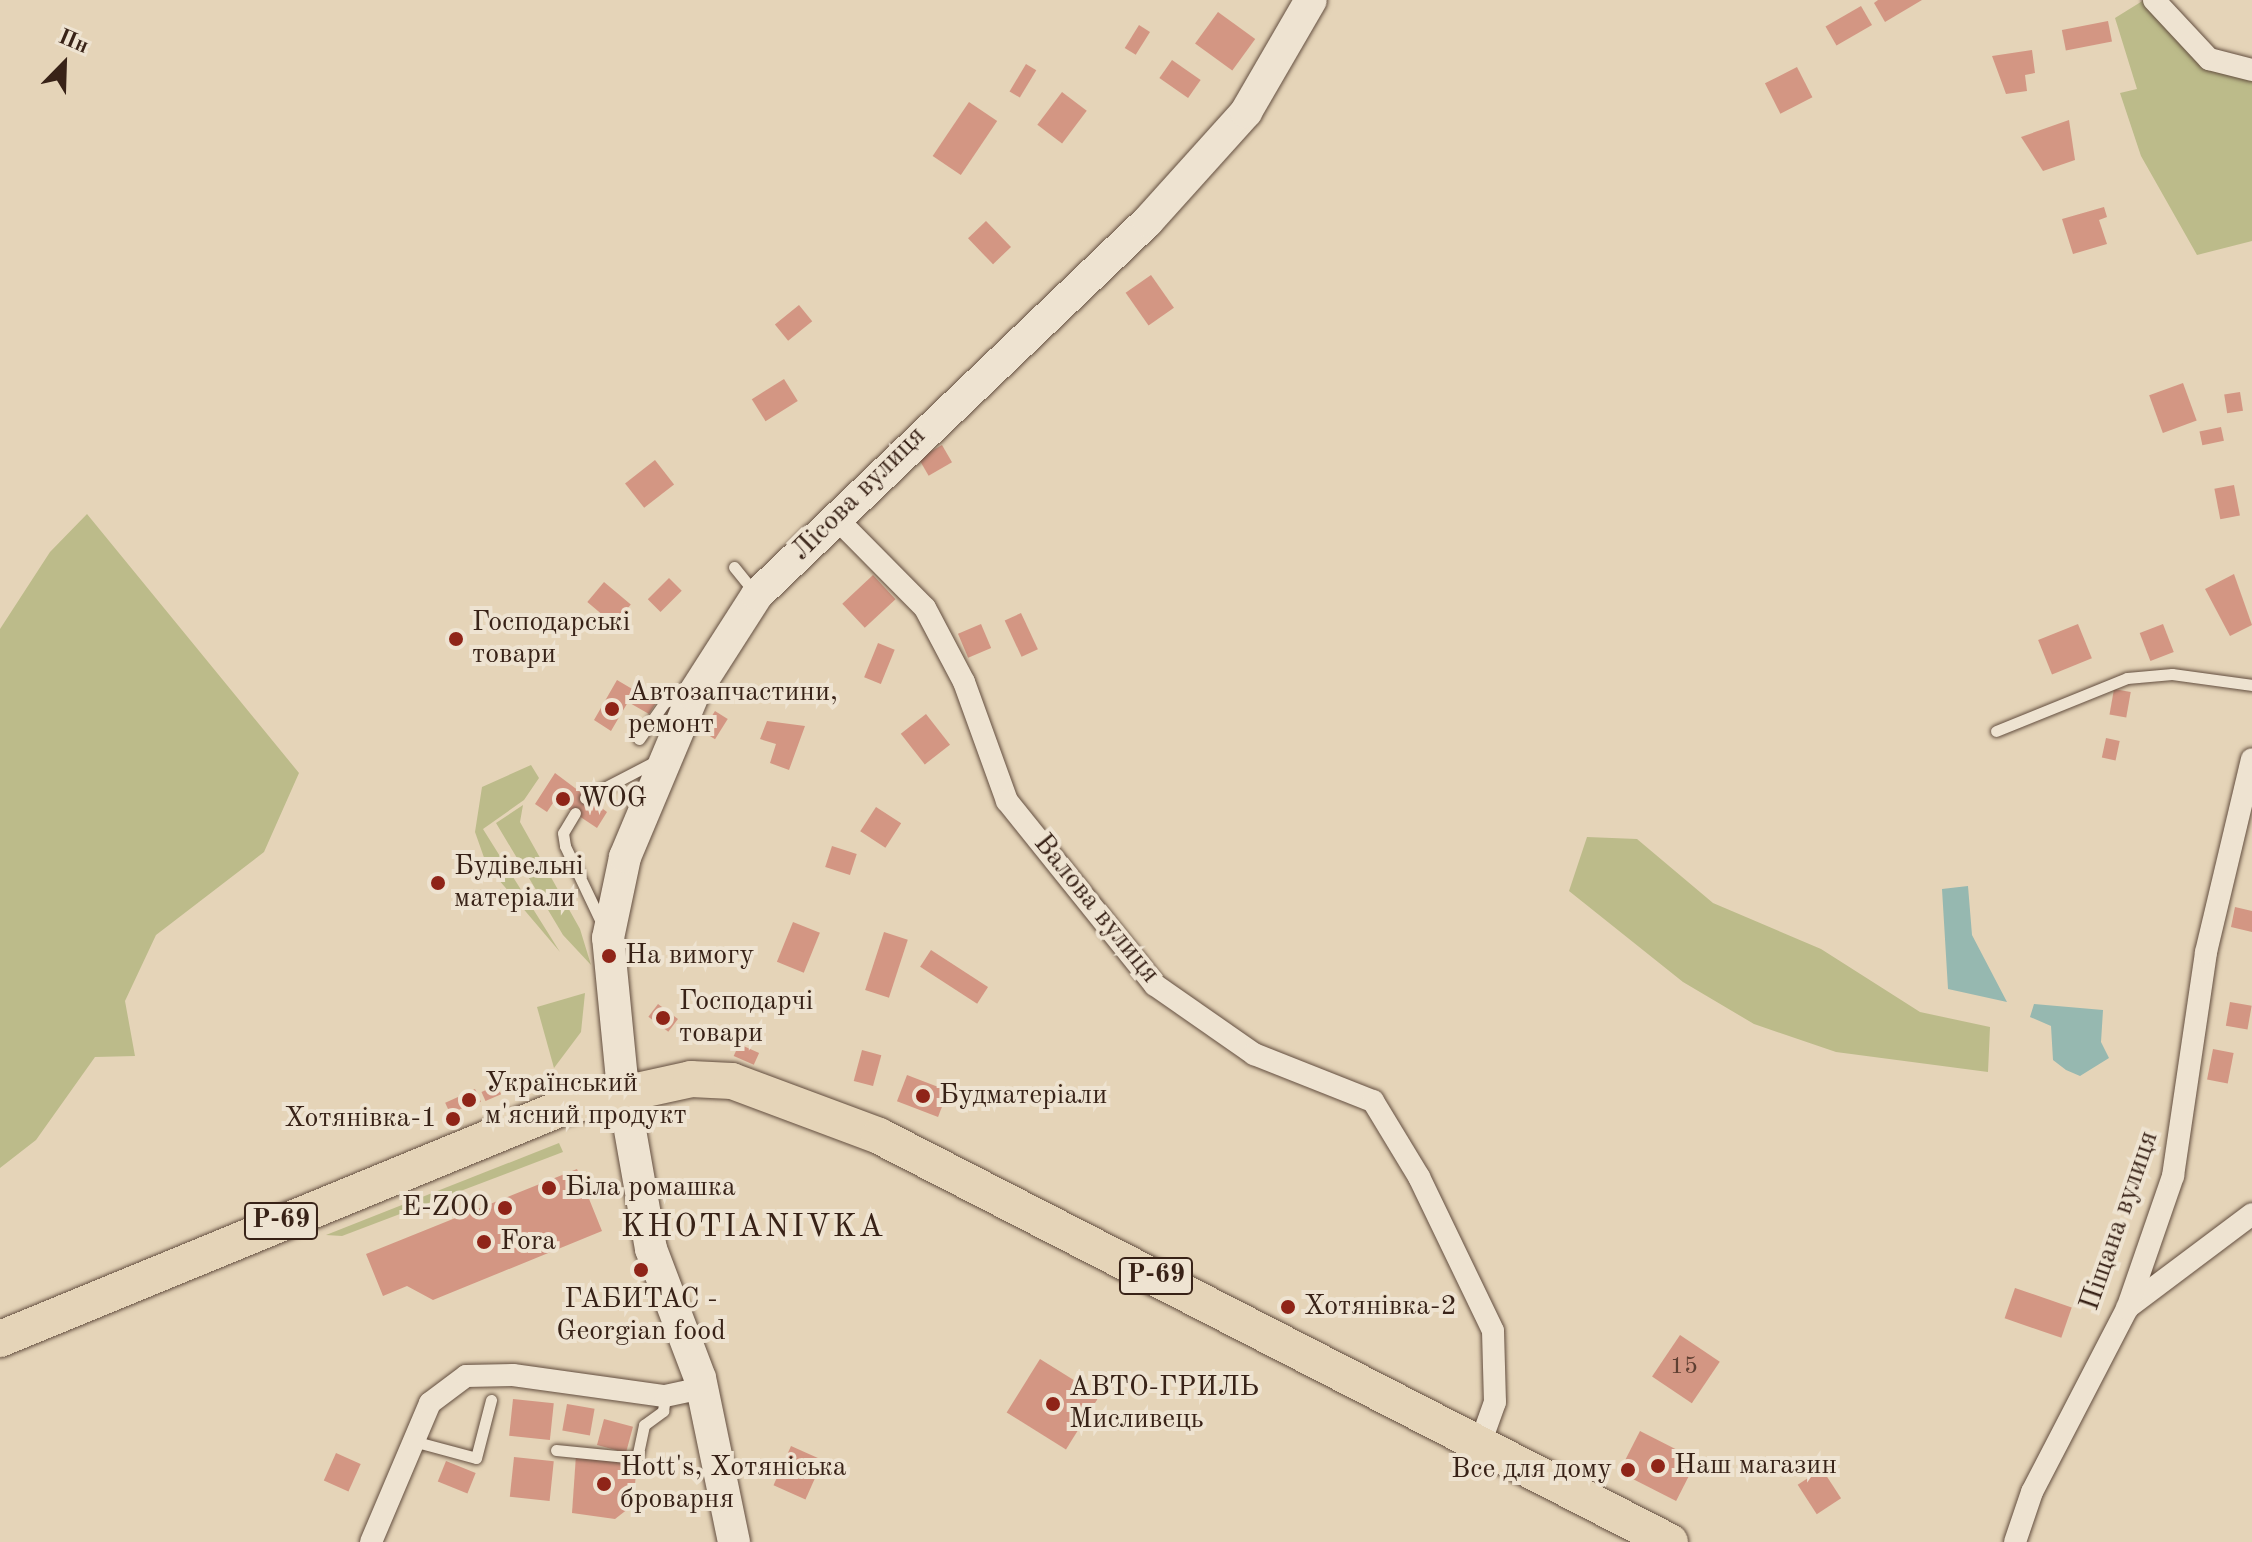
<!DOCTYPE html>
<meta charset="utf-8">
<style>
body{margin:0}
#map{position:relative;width:2252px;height:1542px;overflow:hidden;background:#e5d4b8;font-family:"Old Standard TT",serif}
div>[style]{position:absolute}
.green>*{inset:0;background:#bcbb8a}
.water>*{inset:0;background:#96b8b0}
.building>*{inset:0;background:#d39683;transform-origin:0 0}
.roads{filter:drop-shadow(0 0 2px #634e3f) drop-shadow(0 0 2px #634e3f)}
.lane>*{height:11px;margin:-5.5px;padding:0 5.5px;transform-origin:5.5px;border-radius:5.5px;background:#eee3d1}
.street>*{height:22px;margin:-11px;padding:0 11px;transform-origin:11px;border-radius:11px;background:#eee3d1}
.secondary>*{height:32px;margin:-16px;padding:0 16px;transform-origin:16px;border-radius:16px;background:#eee3d1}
.primary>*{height:36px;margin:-18px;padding:0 18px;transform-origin:18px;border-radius:18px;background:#e5d4b8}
.dots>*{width:22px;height:22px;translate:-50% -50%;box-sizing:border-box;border:4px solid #eee3d1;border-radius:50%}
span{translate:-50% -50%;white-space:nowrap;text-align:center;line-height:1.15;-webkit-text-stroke:8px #eee3d1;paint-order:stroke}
.number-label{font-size:24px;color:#5f3f32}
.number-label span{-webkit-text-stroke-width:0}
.shield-label span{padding:2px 6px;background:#eee3d1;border:2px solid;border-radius:6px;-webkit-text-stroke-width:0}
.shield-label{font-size:26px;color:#382217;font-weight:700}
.street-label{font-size:28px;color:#382217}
.poi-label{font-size:28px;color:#382217}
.left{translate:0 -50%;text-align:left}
.right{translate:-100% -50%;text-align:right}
.quarter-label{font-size:32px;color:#382217;letter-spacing:2px}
.north{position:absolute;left:24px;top:24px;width:80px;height:80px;-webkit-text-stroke:6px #eee3d1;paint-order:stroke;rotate:23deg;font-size:22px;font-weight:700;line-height:32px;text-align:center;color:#382217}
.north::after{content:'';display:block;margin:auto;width:28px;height:36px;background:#382217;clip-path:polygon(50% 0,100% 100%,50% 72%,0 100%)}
</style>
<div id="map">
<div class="green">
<div style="clip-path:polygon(2144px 0,2197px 55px,2252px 75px,2252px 241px,2197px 255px,2141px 156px,2120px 93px,2137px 89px,2115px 18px)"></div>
<div style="clip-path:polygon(87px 514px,299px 773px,264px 852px,156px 935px,125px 1001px,135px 1056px,95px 1057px,36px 1140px,0 1168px,0 629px,50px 552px)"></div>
<div style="clip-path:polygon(531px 765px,539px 778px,524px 800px,483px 829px,560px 952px,487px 866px,475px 832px,482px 787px)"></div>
<div style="clip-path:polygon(523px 805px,520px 822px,580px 929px,591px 965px,563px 935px,496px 823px)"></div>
<div style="clip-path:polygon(1587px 837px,1637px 839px,1713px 903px,1821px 949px,1920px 1012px,1990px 1027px,1988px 1072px,1836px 1052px,1754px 1024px,1683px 982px,1569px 891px)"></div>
<div style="clip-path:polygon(585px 993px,581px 1032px,554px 1068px,537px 1007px)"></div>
<div style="clip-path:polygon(559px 1143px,563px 1152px,342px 1236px,326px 1235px)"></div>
</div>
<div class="water">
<div style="clip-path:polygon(1968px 886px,1972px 935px,2007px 1002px,1948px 989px,1942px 889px)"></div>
<div style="clip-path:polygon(2034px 1004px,2103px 1010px,2101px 1042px,2109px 1058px,2080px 1076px,2066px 1070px,2053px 1060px,2051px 1026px,2030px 1017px)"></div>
</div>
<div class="building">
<div style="clip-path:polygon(1922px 0,1885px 22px,1874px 3px,1878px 0)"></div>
<div style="left:1861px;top:6px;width:22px;height:41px;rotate:60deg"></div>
<div style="left:1218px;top:12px;width:46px;height:39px;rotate:36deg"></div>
<div style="left:2108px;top:21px;width:21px;height:47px;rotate:79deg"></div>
<div style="left:1139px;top:25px;width:13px;height:27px;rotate:32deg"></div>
<div style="clip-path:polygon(2032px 50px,2035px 73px,2025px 75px,2027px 91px,2006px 94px,1992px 56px)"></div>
<div style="left:1172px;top:60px;width:35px;height:22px;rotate:35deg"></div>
<div style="left:1026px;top:64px;width:12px;height:32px;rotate:31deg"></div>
<div style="left:1797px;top:67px;width:34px;height:36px;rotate:63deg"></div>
<div style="left:1062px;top:92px;width:31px;height:41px;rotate:37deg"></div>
<div style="left:969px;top:102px;width:34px;height:65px;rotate:34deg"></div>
<div style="clip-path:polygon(2069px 120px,2075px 160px,2043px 171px,2021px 137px)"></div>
<div style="clip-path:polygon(2104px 207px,2107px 217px,2099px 220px,2107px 244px,2073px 254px,2062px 219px)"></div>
<div style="left:986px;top:221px;width:36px;height:25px;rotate:46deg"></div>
<div style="left:1151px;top:275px;width:40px;height:31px;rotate:55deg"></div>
<div style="left:799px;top:305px;width:21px;height:31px;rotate:51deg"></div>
<div style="left:784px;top:379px;width:26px;height:38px;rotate:58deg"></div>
<div style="left:2183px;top:383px;width:40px;height:36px;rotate:70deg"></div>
<div style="left:2240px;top:392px;width:19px;height:16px;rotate:81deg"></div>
<div style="left:2221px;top:427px;width:14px;height:22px;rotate:78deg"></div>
<div style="left:942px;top:445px;width:20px;height:27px;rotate:60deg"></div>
<div style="left:655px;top:460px;width:31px;height:38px;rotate:52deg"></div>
<div style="left:2234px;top:485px;width:31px;height:20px;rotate:79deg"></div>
<div style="clip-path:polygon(2234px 574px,2252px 625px,2230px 636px,2205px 589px)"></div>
<div style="left:873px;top:575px;width:33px;height:42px;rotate:47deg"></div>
<div style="left:669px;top:578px;width:18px;height:30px;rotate:45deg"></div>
<div style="left:604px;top:582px;width:35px;height:26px;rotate:40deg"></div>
<div style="left:1021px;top:613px;width:40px;height:18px;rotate:65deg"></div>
<div style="left:981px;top:624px;width:26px;height:25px;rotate:67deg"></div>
<div style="left:2078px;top:624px;width:37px;height:43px;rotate:68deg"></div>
<div style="left:2163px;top:624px;width:30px;height:25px;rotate:69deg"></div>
<div style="left:878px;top:643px;width:18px;height:37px;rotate:22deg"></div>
<div style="clip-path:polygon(617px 680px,656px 703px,649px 714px,628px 702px,611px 731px,594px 720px)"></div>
<div style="left:2114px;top:689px;width:17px;height:26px;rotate:10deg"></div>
<div style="left:715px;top:711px;width:15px;height:24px;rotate:32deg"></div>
<div style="left:926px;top:714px;width:39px;height:32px;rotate:52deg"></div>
<div style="clip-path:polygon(767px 721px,805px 726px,789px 770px,770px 763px,776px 744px,760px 739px)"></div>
<div style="left:2106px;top:738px;width:14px;height:20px;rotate:12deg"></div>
<div style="clip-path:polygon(555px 773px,607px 812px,597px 828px,555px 800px,547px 812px,535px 804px)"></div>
<div style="left:876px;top:807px;width:30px;height:29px;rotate:33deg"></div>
<div style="left:832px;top:846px;width:26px;height:22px;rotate:18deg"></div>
<div style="clip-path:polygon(2235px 907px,2252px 911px,2252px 932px,2231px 927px)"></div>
<div style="left:793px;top:922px;width:29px;height:43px;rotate:22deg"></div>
<div style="left:884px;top:932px;width:25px;height:61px;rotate:18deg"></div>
<div style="left:931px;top:950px;width:68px;height:20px;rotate:33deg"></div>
<div style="left:2230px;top:1002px;width:22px;height:24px;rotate:10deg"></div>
<div style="left:658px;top:1004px;width:25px;height:16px;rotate:37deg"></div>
<div style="left:739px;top:1044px;width:22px;height:13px;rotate:24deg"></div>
<div style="left:2213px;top:1049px;width:21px;height:31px;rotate:11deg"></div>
<div style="left:862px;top:1050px;width:20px;height:32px;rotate:15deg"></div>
<div style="left:907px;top:1075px;width:44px;height:28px;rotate:21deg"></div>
<div style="left:497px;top:1085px;width:10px;height:17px;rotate:66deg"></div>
<div style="left:475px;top:1089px;width:14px;height:17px;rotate:65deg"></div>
<div style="left:458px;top:1097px;width:12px;height:14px;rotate:66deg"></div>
<div style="clip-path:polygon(577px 1169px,602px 1231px,433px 1300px,407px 1286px,383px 1296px,366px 1254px)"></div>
<div style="left:2015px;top:1288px;width:60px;height:32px;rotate:19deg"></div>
<div style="left:1680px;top:1335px;width:48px;height:50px;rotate:34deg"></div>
<div style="left:1040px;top:1359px;width:70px;height:63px;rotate:32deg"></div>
<div style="left:513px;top:1399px;width:41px;height:37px;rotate:6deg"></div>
<div style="left:567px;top:1404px;width:28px;height:27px;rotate:10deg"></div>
<div style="left:604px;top:1419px;width:30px;height:27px;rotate:15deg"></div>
<div style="left:1640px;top:1431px;width:64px;height:46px;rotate:27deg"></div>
<div style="left:791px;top:1446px;width:35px;height:43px;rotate:24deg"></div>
<div style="left:336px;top:1453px;width:27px;height:30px;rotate:24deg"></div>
<div style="clip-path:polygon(576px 1455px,637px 1463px,633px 1505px,615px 1519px,572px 1513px)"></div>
<div style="left:514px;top:1457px;width:40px;height:40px;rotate:6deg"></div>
<div style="left:446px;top:1461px;width:32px;height:22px;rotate:22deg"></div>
<div style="left:1822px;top:1469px;width:35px;height:29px;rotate:57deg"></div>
</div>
<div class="roads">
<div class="lane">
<div style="left:734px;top:567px;width:32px;rotate:51deg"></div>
<div style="left:1996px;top:731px;width:141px;rotate:-22deg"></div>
<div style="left:2127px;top:678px;width:45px;rotate:-5.1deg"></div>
<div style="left:2172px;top:674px;width:81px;rotate:7.8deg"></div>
<div style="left:639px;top:739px;width:45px;rotate:-54.9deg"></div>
<div style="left:665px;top:702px;width:24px;rotate:-15deg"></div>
<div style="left:585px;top:798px;width:82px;rotate:-27.5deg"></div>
<div style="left:575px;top:813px;width:23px;rotate:121deg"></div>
<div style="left:563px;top:833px;width:13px;rotate:81deg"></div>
<div style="left:565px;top:846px;width:86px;rotate:64.6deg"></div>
<div style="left:413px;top:1441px;width:65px;rotate:15.1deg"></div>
<div style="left:476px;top:1458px;width:60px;rotate:-75.5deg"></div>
<div style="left:556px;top:1450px;width:81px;rotate:5.6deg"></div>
<div style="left:637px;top:1458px;width:34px;rotate:-78deg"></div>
<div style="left:644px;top:1425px;width:24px;rotate:-36deg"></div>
<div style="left:663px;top:1411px;width:15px;rotate:-82deg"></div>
</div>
<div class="street">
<div style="left:2154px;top:0;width:81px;rotate:47deg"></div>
<div style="left:2209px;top:59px;width:44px;rotate:14.3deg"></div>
<div style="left:834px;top:516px;width:129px;rotate:45.3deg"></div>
<div style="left:925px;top:608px;width:84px;rotate:62.2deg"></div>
<div style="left:964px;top:682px;width:127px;rotate:70.1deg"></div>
<div style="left:1007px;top:801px;width:236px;rotate:51.2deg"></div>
<div style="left:1155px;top:985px;width:121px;rotate:34.9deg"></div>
<div style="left:1254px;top:1054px;width:128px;rotate:21.6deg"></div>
<div style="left:1373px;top:1101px;width:89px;rotate:58.8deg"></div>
<div style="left:1419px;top:1177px;width:171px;rotate:64.3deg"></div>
<div style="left:1493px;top:1331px;width:71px;rotate:88.4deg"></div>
<div style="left:1495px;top:1402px;width:45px;rotate:109.7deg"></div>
<div style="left:2127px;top:1308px;width:156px;rotate:-36.9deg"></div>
<div style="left:371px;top:1542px;width:151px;rotate:-67deg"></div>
<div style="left:430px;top:1403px;width:45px;rotate:-36.9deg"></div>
<div style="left:466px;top:1376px;width:47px;rotate:-1.2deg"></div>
<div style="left:513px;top:1375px;width:153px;rotate:7.9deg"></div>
<div style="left:665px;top:1396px;width:38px;rotate:-12deg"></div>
<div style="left:2015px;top:1542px;width:53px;rotate:-71.2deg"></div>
<div style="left:2032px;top:1492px;width:206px;rotate:-62.6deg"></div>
<div style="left:2127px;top:1309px;width:141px;rotate:-70.9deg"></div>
<div style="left:2173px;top:1176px;width:226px;rotate:-81.6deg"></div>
<div style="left:2206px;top:952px;width:198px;rotate:-76.6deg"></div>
</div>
<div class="secondary">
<div style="left:734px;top:1542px;width:167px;rotate:-101.7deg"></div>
<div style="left:700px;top:1378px;width:138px;rotate:-110.8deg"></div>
<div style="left:651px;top:1249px;width:161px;rotate:-100deg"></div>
<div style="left:623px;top:1090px;width:153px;rotate:-95.6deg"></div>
<div style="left:608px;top:938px;width:83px;rotate:-78.1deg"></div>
<div style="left:625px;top:857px;width:176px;rotate:-67.2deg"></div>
<div style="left:693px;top:695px;width:119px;rotate:-57.4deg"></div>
<div style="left:757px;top:595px;width:541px;rotate:-43.73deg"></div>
<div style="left:1148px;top:221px;width:147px;rotate:-48deg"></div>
<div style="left:1246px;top:112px;width:129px;rotate:-59.9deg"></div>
</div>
<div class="primary">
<div style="left:0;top:1339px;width:610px;rotate:-22.36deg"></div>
<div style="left:564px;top:1107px;width:130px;rotate:-12.4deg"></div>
<div style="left:691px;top:1079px;width:41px;rotate:2.8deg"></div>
<div style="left:732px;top:1081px;width:157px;rotate:20.5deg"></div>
<div style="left:879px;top:1136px;width:889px;rotate:27.17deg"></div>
</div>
</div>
<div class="dots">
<div style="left:456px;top:639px;background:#8f2418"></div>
<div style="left:612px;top:709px;background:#8f2418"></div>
<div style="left:563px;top:799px;background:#8f2418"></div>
<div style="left:438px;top:883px;background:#8f2418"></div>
<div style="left:609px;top:956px;background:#8f2418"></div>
<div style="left:663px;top:1018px;background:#8f2418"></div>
<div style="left:923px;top:1096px;background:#8f2418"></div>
<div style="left:469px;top:1100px;background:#8f2418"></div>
<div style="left:453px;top:1119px;background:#8f2418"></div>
<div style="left:549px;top:1188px;background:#8f2418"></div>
<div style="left:505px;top:1208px;background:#8f2418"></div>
<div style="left:484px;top:1242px;background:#8f2418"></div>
<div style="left:641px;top:1270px;background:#8f2418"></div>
<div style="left:1288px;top:1307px;background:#8f2418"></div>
<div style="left:1053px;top:1404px;background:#8f2418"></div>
<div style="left:1658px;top:1466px;background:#8f2418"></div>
<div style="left:1628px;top:1470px;background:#8f2418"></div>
<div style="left:604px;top:1484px;background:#8f2418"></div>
</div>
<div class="number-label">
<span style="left:1684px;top:1368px">15</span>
</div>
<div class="shield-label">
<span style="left:281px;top:1221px">Р-69</span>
<span style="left:1156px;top:1276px">Р-69</span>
</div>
<div class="street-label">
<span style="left:859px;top:494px;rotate:-45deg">Лісова вулиця</span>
<span style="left:1096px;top:909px;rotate:51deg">Валова вулиця</span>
<span style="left:2120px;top:1221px;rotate:-71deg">Піщана вулиця</span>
</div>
<div class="poi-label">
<span class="left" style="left:472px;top:639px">Господарські<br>товари</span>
<span class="left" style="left:628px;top:709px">Автозапчастини,<br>ремонт</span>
<span class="left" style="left:579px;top:799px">WOG</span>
<span class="left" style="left:454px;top:883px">Будівельні<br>матеріали</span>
<span class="left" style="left:625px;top:956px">На вимогу</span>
<span class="left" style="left:679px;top:1018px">Господарчі<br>товари</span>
<span class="left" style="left:485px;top:1100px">Український<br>м'ясний продукт</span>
<span class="left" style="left:939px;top:1096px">Будматеріали</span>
<span class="right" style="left:437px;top:1119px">Хотянівка-1</span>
<span class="left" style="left:565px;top:1188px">Біла ромашка</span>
<span class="right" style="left:489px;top:1208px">E-ZOO</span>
<span class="left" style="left:500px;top:1242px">Fora</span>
<span style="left:641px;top:1316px">ГАБИТАС -<br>Georgian food</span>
<span class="left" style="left:1304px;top:1307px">Хотянівка-2</span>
<span class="left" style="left:1069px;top:1404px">АВТО-ГРИЛЬ<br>Мисливець</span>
<span class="left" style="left:1674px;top:1466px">Наш магазин</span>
<span class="left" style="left:620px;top:1484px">Hott's, Хотяніська<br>броварня</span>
<span class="right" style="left:1612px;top:1470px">Все для дому</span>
</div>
<div class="quarter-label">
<span style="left:753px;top:1228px">KHOTIANIVKA</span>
</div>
<div class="north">Пн</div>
</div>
